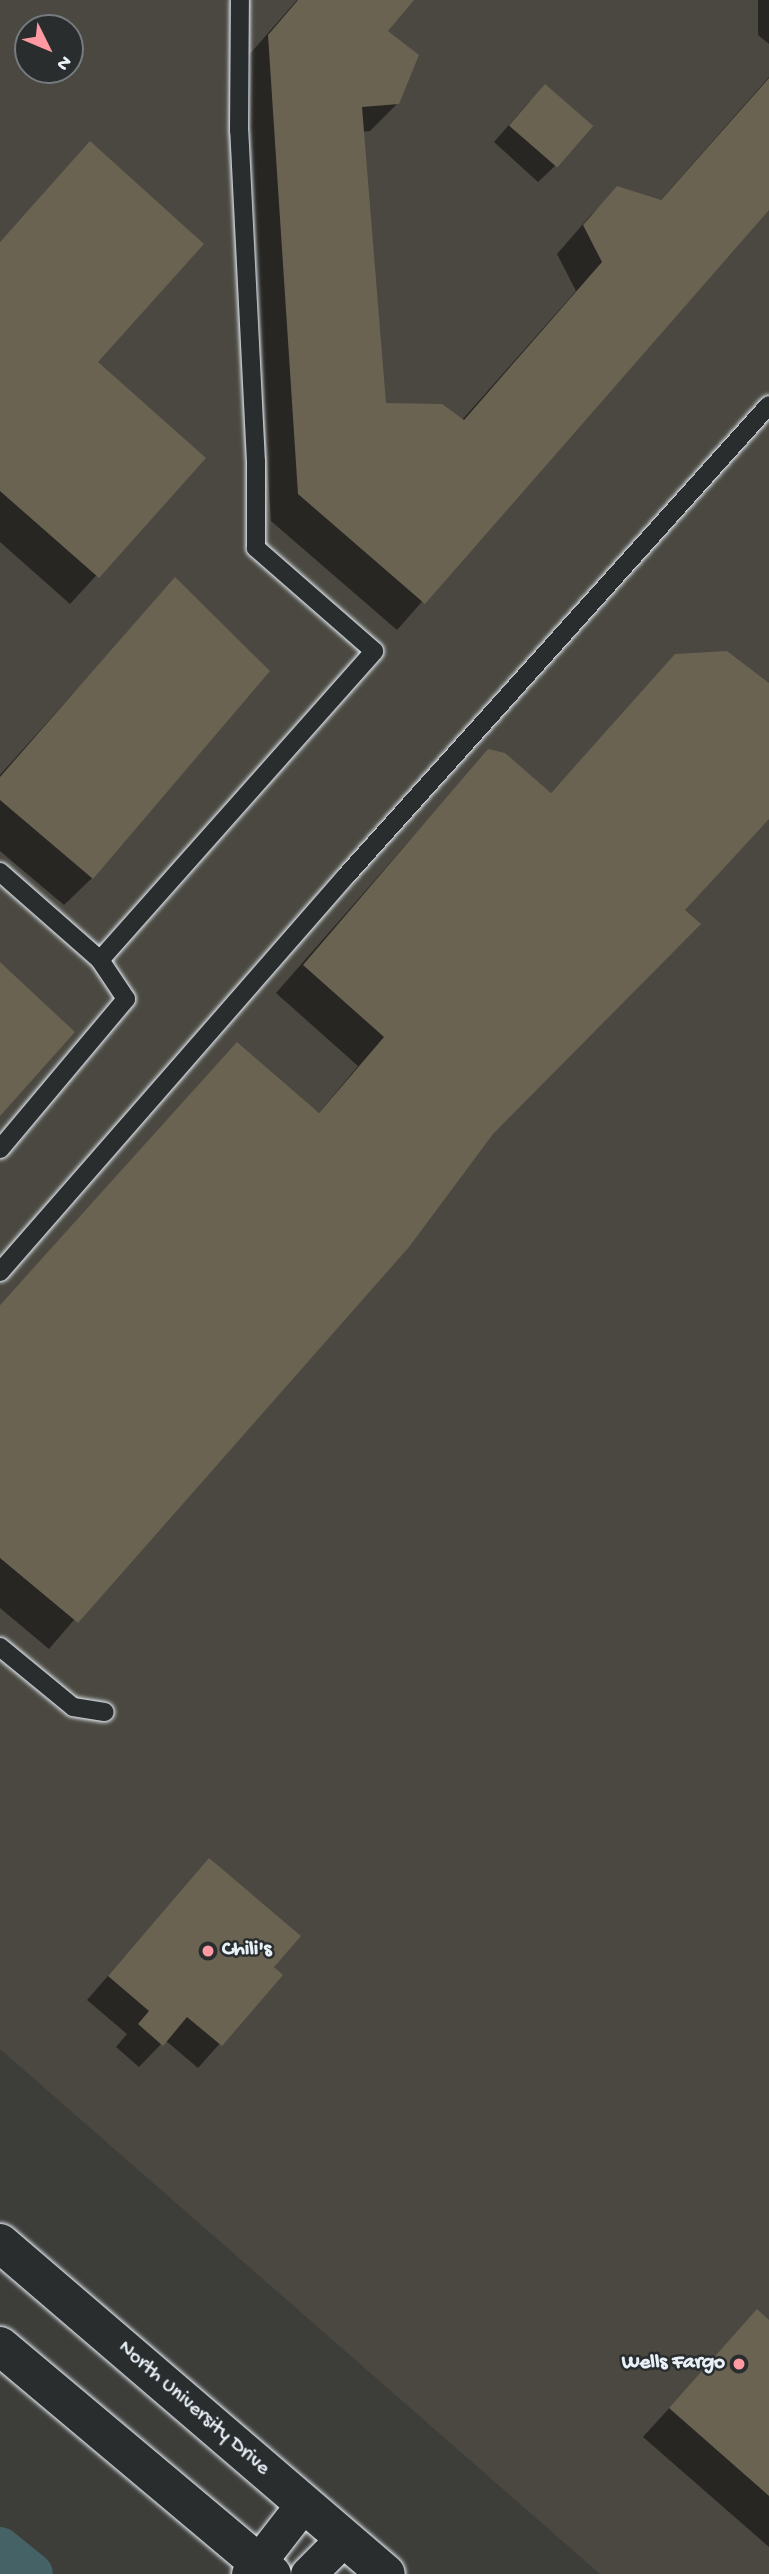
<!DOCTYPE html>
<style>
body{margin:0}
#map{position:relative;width:769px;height:2574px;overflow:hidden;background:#3d3d39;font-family:"Gochi Hand",sans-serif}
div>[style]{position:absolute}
.built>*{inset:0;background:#4a4840}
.shadow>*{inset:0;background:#0007}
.canal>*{height:42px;margin:-21px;padding:0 21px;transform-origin:21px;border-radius:21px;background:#456366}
.building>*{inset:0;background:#6a6352;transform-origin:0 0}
.roads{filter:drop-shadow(0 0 2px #e8f1f8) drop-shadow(0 0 2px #e8f1f8)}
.lane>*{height:18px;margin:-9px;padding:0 9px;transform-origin:9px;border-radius:9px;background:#2a2d2e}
.street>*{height:35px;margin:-17.5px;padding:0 17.5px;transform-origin:17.5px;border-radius:17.5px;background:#2a2d2e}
.primary>*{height:38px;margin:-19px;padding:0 19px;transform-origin:19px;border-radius:19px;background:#2a2d2e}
.dots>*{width:19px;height:19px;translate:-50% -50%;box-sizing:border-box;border:4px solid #2a2d2e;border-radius:50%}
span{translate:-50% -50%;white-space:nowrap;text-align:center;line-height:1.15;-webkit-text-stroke:5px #2a2d2e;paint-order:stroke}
.poi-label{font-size:21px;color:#e8f1f8;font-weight:700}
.left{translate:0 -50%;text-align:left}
.right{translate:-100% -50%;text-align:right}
.street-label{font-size:21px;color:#e8f1f8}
.north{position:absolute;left:14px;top:14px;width:70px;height:70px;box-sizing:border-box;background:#2a2d2e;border:2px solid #767b7f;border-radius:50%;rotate:133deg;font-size:19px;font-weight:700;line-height:28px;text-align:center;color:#e8f1f8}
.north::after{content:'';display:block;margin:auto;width:24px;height:32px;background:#ff9aa2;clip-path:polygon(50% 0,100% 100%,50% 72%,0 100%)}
</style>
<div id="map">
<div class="built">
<div style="clip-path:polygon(evenodd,0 0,769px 0,769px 2574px,600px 2574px,0 2049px,0 0,28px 28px,70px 28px,70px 70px,28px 70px,28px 28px)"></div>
</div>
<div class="shadow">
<div style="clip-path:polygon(297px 0,412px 0,385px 32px,398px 103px,370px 131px,362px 132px,384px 405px,462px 420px,576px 291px,557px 254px,590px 216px,618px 188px,659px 202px,769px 77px,769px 208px,397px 630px,271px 521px,241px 64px)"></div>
<div style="clip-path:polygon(758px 0,769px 0,769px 44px,758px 35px)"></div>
<div style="clip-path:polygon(529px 102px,555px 166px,538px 182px,494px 142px)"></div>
<div style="clip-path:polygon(90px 144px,96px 362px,204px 458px,70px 604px,0 542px,0 242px)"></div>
<div style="clip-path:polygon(175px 580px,92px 878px,64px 905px,0 851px,0 775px)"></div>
<div style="clip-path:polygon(676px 656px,769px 685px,769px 817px,683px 910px,49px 1649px,0 1608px,0 1305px,237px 1045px,318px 1114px,358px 1066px,276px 993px,488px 751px,550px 794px)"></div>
<div style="clip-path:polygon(209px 1860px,280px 1976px,198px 2068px,165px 2040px,139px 2067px,116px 2047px,127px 2034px,87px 2000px)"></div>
<div style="clip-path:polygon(757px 2311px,769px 2322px,769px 2547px,643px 2437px)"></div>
</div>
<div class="canal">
<div style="left:0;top:2548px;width:41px;rotate:39.1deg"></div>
</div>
<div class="building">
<div style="clip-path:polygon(298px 0,414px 0,388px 31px,419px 55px,399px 104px,362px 107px,386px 403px,442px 404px,464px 420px,602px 262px,583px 225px,617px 186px,661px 200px,769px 78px,769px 210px,425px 604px,298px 494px,268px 35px)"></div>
<div style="left:545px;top:84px;width:64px;height:55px;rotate:41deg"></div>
<div style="clip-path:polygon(90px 141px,204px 244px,98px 362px,206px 458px,99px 578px,0 491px,0 242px)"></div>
<div style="clip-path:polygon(175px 577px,270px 671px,93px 879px,0 800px,0 777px)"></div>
<div style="clip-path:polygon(727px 651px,769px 683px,769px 819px,685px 910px,701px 924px,493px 1134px,409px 1247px,78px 1623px,0 1558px,0 1305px,237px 1042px,319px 1113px,384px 1037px,303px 965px,488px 749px,505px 753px,551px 793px,675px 654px)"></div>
<div style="clip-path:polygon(0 962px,75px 1032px,0 1116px)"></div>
<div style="clip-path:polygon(209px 1858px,301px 1936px,274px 1967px,283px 1975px,222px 2046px,187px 2017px,163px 2046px,138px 2024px,149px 2011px,108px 1976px)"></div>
<div style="clip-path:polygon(757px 2309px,769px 2320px,769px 2496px,669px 2408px)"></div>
</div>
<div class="roads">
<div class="lane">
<div style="left:0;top:872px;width:133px;rotate:41.3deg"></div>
<div style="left:100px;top:960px;width:47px;rotate:56.3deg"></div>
<div style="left:126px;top:999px;width:196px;rotate:130deg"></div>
<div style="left:100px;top:960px;width:413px;rotate:-48.4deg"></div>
<div style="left:374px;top:651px;width:157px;rotate:-138.9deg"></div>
<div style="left:256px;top:548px;width:86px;rotate:-90deg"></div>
<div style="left:256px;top:462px;width:331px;rotate:-92.9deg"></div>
<div style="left:239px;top:131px;width:131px;rotate:-89.6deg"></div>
<div style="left:0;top:1272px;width:526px;rotate:-48.86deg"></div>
<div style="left:346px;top:876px;width:633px;rotate:-48.07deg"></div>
<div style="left:0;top:1647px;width:94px;rotate:39.4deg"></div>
<div style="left:73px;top:1707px;width:32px;rotate:9deg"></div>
</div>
<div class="street">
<div style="left:249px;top:2574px;width:90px;rotate:-52.2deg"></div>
<div style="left:308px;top:2574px;width:51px;rotate:-45deg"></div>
</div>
<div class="primary">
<div style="left:0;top:2243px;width:508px;rotate:40.61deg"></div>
<div style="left:0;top:2346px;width:355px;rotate:40deg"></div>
</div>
</div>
<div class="dots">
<div style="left:208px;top:1951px;background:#ff9aa2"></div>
<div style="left:739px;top:2364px;background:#ff9aa2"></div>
</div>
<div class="poi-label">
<span class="left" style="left:222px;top:1951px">Chili's</span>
<span class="right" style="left:725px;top:2364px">Wells Fargo</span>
</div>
<div class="street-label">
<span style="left:193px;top:2409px;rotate:41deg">North University Drive</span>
</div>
<div class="north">N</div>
</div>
